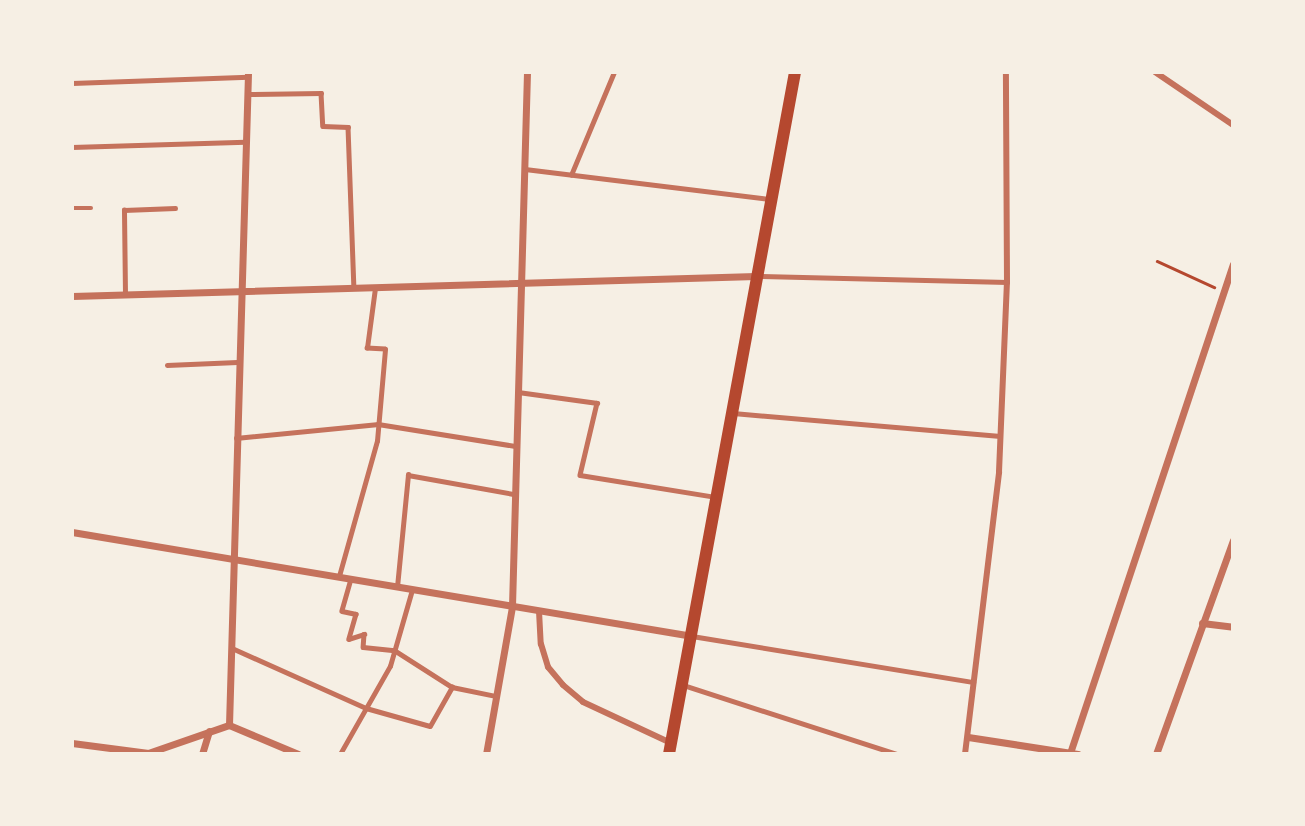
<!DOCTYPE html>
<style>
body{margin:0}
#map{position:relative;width:1305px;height:826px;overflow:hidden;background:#f6efe4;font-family:"Space Grotesk",sans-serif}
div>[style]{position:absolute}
.path>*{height:2.5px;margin:-1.25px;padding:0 1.25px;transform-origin:1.25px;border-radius:1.25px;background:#b5482f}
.service>*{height:4.5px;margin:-2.25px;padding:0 2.25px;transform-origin:2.25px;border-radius:2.25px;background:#c5725c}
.pedestrian>*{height:6px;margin:-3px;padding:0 3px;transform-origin:3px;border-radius:3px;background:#c5725c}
.minor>*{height:7px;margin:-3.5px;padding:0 3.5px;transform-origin:3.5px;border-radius:3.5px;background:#c5725c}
.secondary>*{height:12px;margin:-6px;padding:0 6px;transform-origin:6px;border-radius:6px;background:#b5482f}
span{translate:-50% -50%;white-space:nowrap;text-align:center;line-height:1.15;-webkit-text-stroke:5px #f6efe4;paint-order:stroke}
.frame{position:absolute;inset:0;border:74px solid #f6efe4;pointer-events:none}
</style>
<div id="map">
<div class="path">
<div style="left:1157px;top:261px;width:63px;rotate:24.5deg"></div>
</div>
<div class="service">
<div style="left:72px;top:83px;width:176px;rotate:-2deg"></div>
<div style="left:248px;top:94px;width:73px;rotate:-0.8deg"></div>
<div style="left:321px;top:93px;width:33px;rotate:87deg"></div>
<div style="left:323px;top:126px;width:25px;rotate:2deg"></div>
<div style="left:348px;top:127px;width:161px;rotate:87.9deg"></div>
<div style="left:72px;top:147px;width:173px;rotate:-1.7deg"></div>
<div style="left:525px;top:169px;width:247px;rotate:7deg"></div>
<div style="left:571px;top:175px;width:112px;rotate:-67.3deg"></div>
<div style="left:72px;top:208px;width:19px"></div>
<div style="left:761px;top:276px;width:246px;rotate:1.4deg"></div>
<div style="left:125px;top:294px;width:84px;rotate:-90.7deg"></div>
<div style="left:124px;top:210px;width:51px;rotate:-2.2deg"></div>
<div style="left:167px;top:365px;width:70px;rotate:-2.5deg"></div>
<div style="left:518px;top:392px;width:80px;rotate:7.9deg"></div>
<div style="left:597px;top:403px;width:74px;rotate:103.3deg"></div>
<div style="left:580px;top:475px;width:138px;rotate:9.2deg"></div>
<div style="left:733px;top:413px;width:268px;rotate:4.9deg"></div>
<div style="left:236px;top:438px;width:143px;rotate:-5.6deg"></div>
<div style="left:378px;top:424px;width:140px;rotate:9.1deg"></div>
<div style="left:339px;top:576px;width:140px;rotate:-74.3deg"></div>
<div style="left:377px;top:441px;width:92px;rotate:-85deg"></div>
<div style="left:385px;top:349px;width:18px;rotate:-177deg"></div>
<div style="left:367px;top:348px;width:61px;rotate:-82.4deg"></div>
<div style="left:351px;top:579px;width:33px;rotate:106deg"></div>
<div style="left:342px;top:611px;width:14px;rotate:12deg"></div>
<div style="left:356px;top:614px;width:26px;rotate:106deg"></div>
<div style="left:349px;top:639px;width:16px;rotate:-18deg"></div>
<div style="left:364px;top:634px;width:13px;rotate:94deg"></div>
<div style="left:363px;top:647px;width:31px;rotate:6deg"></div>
<div style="left:394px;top:650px;width:69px;rotate:32.5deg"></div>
<div style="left:397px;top:587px;width:113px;rotate:-84.4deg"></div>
<div style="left:408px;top:475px;width:108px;rotate:10.2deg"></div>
<div style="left:692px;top:636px;width:285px;rotate:9.3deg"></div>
<div style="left:232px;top:648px;width:147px;rotate:24.1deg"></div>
<div style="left:366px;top:708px;width:66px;rotate:15.7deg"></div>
<div style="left:430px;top:726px;width:45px;rotate:-60.6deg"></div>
<div style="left:452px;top:687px;width:45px;rotate:11.6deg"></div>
<div style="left:683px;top:685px;width:224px;rotate:17.9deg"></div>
<div style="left:340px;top:754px;width:101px;rotate:-60.4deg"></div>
<div style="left:390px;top:666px;width:79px;rotate:-73.9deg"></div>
</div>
<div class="pedestrian">
<div style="left:1155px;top:72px;width:94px;rotate:34.2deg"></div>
<div style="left:539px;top:611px;width:33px;rotate:87deg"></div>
<div style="left:541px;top:644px;width:24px;rotate:73deg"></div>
<div style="left:548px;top:667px;width:23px;rotate:50deg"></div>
<div style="left:563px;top:685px;width:26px;rotate:40deg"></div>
<div style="left:583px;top:702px;width:97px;rotate:25deg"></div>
<div style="left:965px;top:754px;width:284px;rotate:-83.1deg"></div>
<div style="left:999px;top:472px;width:190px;rotate:-87.6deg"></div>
<div style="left:1007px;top:282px;width:210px;rotate:-90.3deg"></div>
</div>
<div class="minor">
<div style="left:72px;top:296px;width:684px;rotate:-1.67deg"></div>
<div style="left:72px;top:532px;width:629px;rotate:9.52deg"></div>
<div style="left:1202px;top:623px;width:31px;rotate:7deg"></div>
<div style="left:229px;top:725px;width:653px;rotate:-88.33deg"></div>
<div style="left:968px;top:737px;width:111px;rotate:8.8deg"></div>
<div style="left:72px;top:743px;width:77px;rotate:7.5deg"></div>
<div style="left:148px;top:753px;width:86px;rotate:-19.1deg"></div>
<div style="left:229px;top:725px;width:75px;rotate:22.8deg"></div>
<div style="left:1070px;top:753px;width:515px;rotate:-71.57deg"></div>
<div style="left:202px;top:754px;width:24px;rotate:-73deg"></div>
<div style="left:486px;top:754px;width:150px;rotate:-80deg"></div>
<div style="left:512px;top:606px;width:534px;rotate:-88.39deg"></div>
<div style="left:1156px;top:754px;width:227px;rotate:-70.2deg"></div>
</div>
<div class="secondary">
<div style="left:669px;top:754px;width:694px;rotate:-79.53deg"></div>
</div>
<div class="frame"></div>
</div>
